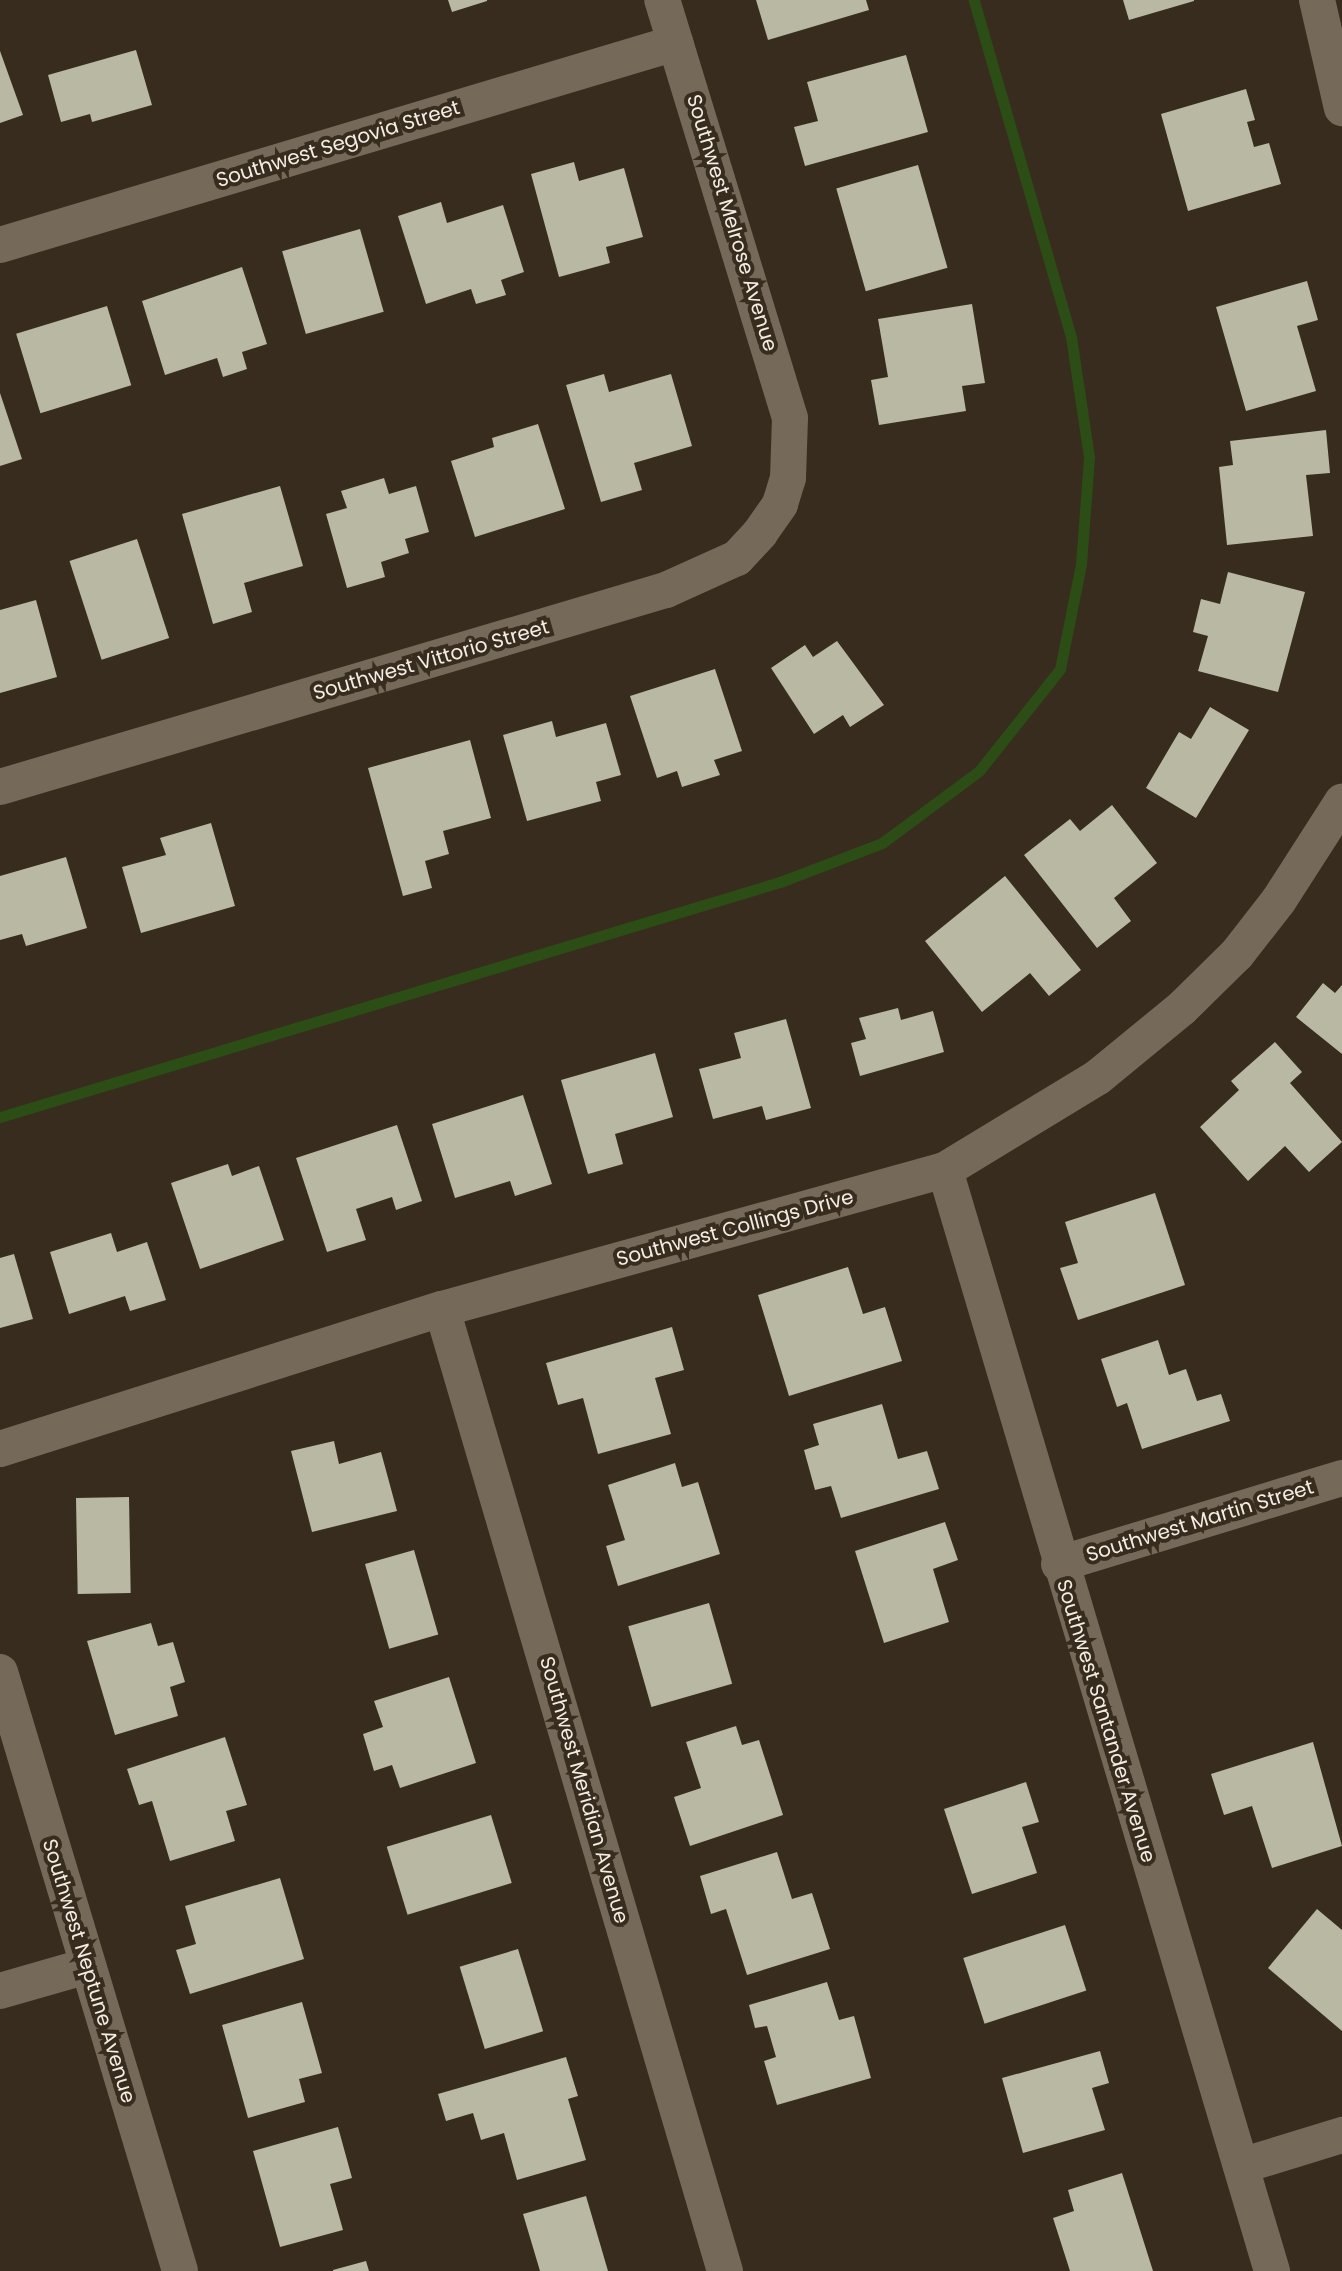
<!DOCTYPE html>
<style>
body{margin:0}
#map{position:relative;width:1342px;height:2271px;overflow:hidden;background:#372c1d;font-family:Poppins,sans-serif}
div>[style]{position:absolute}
.stream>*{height:11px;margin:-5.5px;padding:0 5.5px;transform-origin:5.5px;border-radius:5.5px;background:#2c4d15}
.building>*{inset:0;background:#b8b8a3;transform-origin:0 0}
.minor>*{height:36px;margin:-18px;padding:0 18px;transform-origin:18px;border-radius:18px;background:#756a59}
span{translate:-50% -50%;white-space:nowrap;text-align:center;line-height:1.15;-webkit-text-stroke:8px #372c1d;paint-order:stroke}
.street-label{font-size:20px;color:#f4ede3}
</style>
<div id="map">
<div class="stream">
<div style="left:0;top:1117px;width:815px;rotate:-16.77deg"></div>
<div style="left:780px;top:882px;width:109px;rotate:-20.9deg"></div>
<div style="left:882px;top:843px;width:121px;rotate:-36.6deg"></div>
<div style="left:979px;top:771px;width:130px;rotate:-51.5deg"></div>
<div style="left:1060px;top:669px;width:107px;rotate:-78.7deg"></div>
<div style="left:1081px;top:564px;width:107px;rotate:-85.7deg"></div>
<div style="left:1089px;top:457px;width:121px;rotate:-98.5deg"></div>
<div style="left:1071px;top:337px;width:351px;rotate:-106.1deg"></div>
</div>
<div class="building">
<div style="clip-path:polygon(448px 0,487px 0,487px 1px,452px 12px)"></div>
<div style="clip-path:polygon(756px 0,866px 0,869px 10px,768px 40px)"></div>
<div style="clip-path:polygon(1123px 0,1194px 0,1194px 1px,1129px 20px)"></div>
<div style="clip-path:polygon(136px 50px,152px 105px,92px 122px,90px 114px,61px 122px,48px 75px)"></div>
<div style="clip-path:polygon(0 51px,23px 115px,0 123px)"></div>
<div style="clip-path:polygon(906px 55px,928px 132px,805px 166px,794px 127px,818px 121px,807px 82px)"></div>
<div style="clip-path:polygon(1246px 89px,1255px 120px,1247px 122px,1254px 147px,1269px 143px,1281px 184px,1188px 211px,1161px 114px)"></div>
<div style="clip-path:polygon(574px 162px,579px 181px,624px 168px,643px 237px,606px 247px,610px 263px,559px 277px,531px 174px)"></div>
<div style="left:918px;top:165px;width:107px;height:85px;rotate:74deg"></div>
<div style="clip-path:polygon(441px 202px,447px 223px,503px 205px,524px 272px,501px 280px,506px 295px,476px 304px,471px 289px,426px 304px,398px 216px)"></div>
<div style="left:360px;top:229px;width:86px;height:81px;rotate:74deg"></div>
<div style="clip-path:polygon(242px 267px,267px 344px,242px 352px,247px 369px,223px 377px,217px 358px,165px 375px,142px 301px)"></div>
<div style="clip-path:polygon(1307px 281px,1318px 320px,1297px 326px,1316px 391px,1246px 411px,1216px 307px)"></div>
<div style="clip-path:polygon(972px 304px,985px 383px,962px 386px,966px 411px,879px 425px,871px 380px,888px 377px,878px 319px)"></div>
<div style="left:107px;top:306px;width:83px;height:95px;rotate:73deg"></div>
<div style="clip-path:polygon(604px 374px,609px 392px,671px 374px,692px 446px,634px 463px,642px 490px,601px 502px,566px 385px)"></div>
<div style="clip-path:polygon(0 393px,22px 459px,0 466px)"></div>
<div style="clip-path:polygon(538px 424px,565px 509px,475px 537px,451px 461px,494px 447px,492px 438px)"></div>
<div style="clip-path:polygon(1326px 430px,1330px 473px,1306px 475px,1313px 536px,1227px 545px,1219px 467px,1233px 465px,1230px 441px)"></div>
<div style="clip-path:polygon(384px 478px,389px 494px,416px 486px,429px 532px,405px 539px,409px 553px,381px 562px,385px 577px,347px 588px,326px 514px,347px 508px,341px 491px)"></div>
<div style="clip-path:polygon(280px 486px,303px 566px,244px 583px,252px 612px,213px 624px,182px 514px)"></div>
<div style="left:137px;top:539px;width:104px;height:71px;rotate:72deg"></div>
<div style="clip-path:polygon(1228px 572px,1305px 592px,1278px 692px,1198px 671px,1208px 636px,1193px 632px,1201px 599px,1220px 604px)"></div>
<div style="clip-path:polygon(36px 600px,57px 677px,0 693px,0 610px)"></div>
<div style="clip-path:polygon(837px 641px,884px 705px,850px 727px,843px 715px,814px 734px,771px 668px,805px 645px,813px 657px)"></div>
<div style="clip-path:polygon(715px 669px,742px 751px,714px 760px,720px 775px,682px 787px,677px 771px,657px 778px,630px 696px)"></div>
<div style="clip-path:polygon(1210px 707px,1249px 730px,1196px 818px,1146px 788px,1179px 732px,1191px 739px)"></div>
<div style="clip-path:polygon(552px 721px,556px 737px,606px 723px,621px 775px,596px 782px,601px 801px,527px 821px,503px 735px)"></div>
<div style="clip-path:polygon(470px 740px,491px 818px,443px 831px,449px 854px,425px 861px,432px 888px,403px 896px,368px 768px)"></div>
<div style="clip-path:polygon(1112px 805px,1157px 863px,1114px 898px,1131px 921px,1097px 948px,1024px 855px,1070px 819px,1080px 831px)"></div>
<div style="clip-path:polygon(211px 823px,235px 906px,141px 933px,122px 867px,166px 855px,160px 838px)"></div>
<div style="clip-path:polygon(66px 857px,87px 928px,26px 946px,22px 934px,0 940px,0 876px)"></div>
<div style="clip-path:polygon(1005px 876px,1081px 970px,1049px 996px,1030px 973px,982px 1012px,925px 941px)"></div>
<div style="clip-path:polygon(1323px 983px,1335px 993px,1342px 985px,1342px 1054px,1296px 1017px)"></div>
<div style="clip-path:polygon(898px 1008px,901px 1020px,933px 1011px,944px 1052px,860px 1076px,851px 1043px,866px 1039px,859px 1018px)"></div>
<div style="clip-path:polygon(786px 1019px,811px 1108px,766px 1120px,762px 1106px,713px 1119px,699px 1069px,741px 1058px,734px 1033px)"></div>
<div style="clip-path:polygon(1275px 1042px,1302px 1072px,1290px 1083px,1342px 1142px,1309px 1172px,1285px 1146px,1248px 1181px,1200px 1127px,1239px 1090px,1231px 1081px)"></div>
<div style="clip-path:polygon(655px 1053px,673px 1117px,615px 1134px,623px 1164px,588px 1174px,561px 1080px)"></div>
<div style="clip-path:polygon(523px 1095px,552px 1184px,515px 1196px,510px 1181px,455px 1198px,432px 1124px)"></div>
<div style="clip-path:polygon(397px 1125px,422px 1201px,396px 1210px,392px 1197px,356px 1209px,366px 1240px,327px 1252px,296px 1158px)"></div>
<div style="clip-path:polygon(228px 1164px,232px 1176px,259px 1166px,284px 1240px,200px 1269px,171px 1183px)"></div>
<div style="clip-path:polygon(1155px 1193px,1185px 1285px,1078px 1320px,1060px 1268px,1078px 1263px,1065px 1222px)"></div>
<div style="clip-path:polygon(111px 1233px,117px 1252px,147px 1242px,166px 1300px,130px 1311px,125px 1296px,69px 1314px,50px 1252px)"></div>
<div style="clip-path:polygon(14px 1254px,33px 1319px,0 1328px,0 1258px)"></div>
<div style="clip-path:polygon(848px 1267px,863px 1314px,885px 1307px,902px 1361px,789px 1396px,758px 1295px)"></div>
<div style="clip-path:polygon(672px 1327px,684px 1370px,655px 1378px,671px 1434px,598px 1454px,583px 1398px,558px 1405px,546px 1363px)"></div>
<div style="clip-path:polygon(1158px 1340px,1169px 1375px,1186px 1369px,1197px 1401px,1221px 1394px,1230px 1421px,1142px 1449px,1127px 1403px,1117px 1407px,1101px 1359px)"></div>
<div style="clip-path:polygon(882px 1404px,898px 1459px,927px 1451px,939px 1489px,841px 1518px,831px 1486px,815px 1490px,804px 1450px,819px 1445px,813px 1424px)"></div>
<div style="clip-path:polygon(334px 1441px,339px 1464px,381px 1452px,397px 1511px,312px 1532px,291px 1451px)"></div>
<div style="clip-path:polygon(675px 1463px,682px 1487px,698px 1482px,720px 1554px,618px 1586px,606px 1546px,625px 1540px,608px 1485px)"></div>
<div style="left:129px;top:1497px;width:96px;height:53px;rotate:89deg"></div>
<div style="clip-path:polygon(945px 1522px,958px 1560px,933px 1569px,949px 1622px,884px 1643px,855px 1551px)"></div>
<div style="left:414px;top:1550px;width:88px;height:51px;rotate:74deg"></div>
<div style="left:709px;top:1603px;width:84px;height:84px;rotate:74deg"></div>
<div style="clip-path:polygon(151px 1623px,158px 1646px,173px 1642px,185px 1682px,170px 1687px,178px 1716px,115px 1735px,87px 1641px)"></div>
<div style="clip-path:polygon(449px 1677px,476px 1763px,400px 1788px,392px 1765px,374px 1771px,363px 1734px,383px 1727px,374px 1701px)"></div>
<div style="clip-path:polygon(736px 1726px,742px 1745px,759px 1740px,783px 1815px,690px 1846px,674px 1797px,701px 1788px,686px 1742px)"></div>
<div style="clip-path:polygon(225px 1737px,247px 1805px,226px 1811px,235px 1841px,170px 1861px,152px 1801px,139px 1805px,127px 1769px)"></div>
<div style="clip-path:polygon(1313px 1742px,1342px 1846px,1272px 1868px,1252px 1806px,1224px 1815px,1211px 1774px)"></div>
<div style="clip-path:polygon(1026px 1782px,1039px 1822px,1022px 1827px,1037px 1873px,972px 1894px,944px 1809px)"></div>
<div style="left:491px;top:1815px;width:71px;height:109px;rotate:73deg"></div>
<div style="clip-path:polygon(777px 1852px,792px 1899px,812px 1893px,830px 1949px,747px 1975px,726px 1909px,711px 1914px,700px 1876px)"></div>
<div style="clip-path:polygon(280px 1878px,304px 1959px,190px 1994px,176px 1950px,196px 1944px,185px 1906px)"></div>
<div style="clip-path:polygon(1317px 1909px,1342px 1930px,1342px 2031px,1268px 1968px)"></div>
<div style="left:1065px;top:1925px;width:69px;height:107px;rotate:72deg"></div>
<div style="left:518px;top:1949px;width:86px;height:61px;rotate:73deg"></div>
<div style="clip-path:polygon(827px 1982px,839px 2020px,854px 2016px,871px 2078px,777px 2105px,764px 2061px,776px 2057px,767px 2026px,755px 2028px,749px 2005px)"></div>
<div style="clip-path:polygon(302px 2002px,322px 2073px,299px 2079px,305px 2102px,248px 2118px,222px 2025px)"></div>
<div style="clip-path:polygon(1100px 2051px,1109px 2083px,1092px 2088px,1105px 2130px,1023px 2153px,1002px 2078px)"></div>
<div style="clip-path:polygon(566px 2057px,578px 2096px,568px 2099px,586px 2160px,517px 2180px,504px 2133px,481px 2140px,473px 2113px,446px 2121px,438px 2094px)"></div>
<div style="clip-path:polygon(338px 2127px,352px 2178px,330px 2184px,343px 2230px,280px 2247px,253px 2151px)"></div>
<div style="clip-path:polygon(1122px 2173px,1153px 2271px,1070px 2271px,1053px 2218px,1074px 2211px,1068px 2190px)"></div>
<div style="clip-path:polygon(586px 2196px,608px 2271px,540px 2271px,523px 2214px)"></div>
<div style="clip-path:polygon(366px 2261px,369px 2271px,333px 2271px,333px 2270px)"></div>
</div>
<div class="minor">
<div style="left:1317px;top:0;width:111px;rotate:77deg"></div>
<div style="left:0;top:245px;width:705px;rotate:-16.66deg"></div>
<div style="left:0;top:787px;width:695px;rotate:-16.48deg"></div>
<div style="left:666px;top:590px;width:78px;rotate:-24.3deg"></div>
<div style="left:737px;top:558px;width:34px;rotate:-47deg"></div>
<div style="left:760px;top:533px;width:35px;rotate:-55deg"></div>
<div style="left:780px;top:504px;width:27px;rotate:-73deg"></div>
<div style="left:788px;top:478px;width:60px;rotate:-88.1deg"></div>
<div style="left:790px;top:418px;width:437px;rotate:-107deg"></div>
<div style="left:945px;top:1170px;width:1149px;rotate:73.46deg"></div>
<div style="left:442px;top:1309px;width:1003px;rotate:73.61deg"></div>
<div style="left:0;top:1449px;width:464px;rotate:-17.6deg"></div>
<div style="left:442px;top:1309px;width:522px;rotate:-15.45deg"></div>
<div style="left:945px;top:1170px;width:179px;rotate:-31.3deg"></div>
<div style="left:1098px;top:1077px;width:109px;rotate:-39.4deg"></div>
<div style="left:1182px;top:1008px;width:77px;rotate:-44.5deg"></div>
<div style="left:1237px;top:954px;width:68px;rotate:-52.1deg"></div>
<div style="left:1279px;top:900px;width:117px;rotate:-57.3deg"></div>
<div style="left:1059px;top:1564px;width:296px;rotate:-16.9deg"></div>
<div style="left:0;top:1672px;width:625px;rotate:73.27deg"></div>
<div style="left:0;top:1991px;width:91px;rotate:-16deg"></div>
<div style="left:1241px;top:2166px;width:106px;rotate:-17.1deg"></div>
</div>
<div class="street-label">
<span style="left:338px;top:144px;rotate:-17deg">Southwest Segovia Street</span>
<span style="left:732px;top:223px;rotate:73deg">Southwest Melrose Avenue</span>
<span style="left:431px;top:660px;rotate:-16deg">Southwest Vittorio Street</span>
<span style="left:735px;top:1228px;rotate:-15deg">Southwest Collings Drive</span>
<span style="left:1200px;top:1521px;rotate:-17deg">Southwest Martin Street</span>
<span style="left:1106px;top:1721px;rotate:73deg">Southwest Santander Avenue</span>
<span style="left:584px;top:1790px;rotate:74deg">Southwest Meridian Avenue</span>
<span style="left:89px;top:1971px;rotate:73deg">Southwest Neptune Avenue</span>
</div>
</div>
